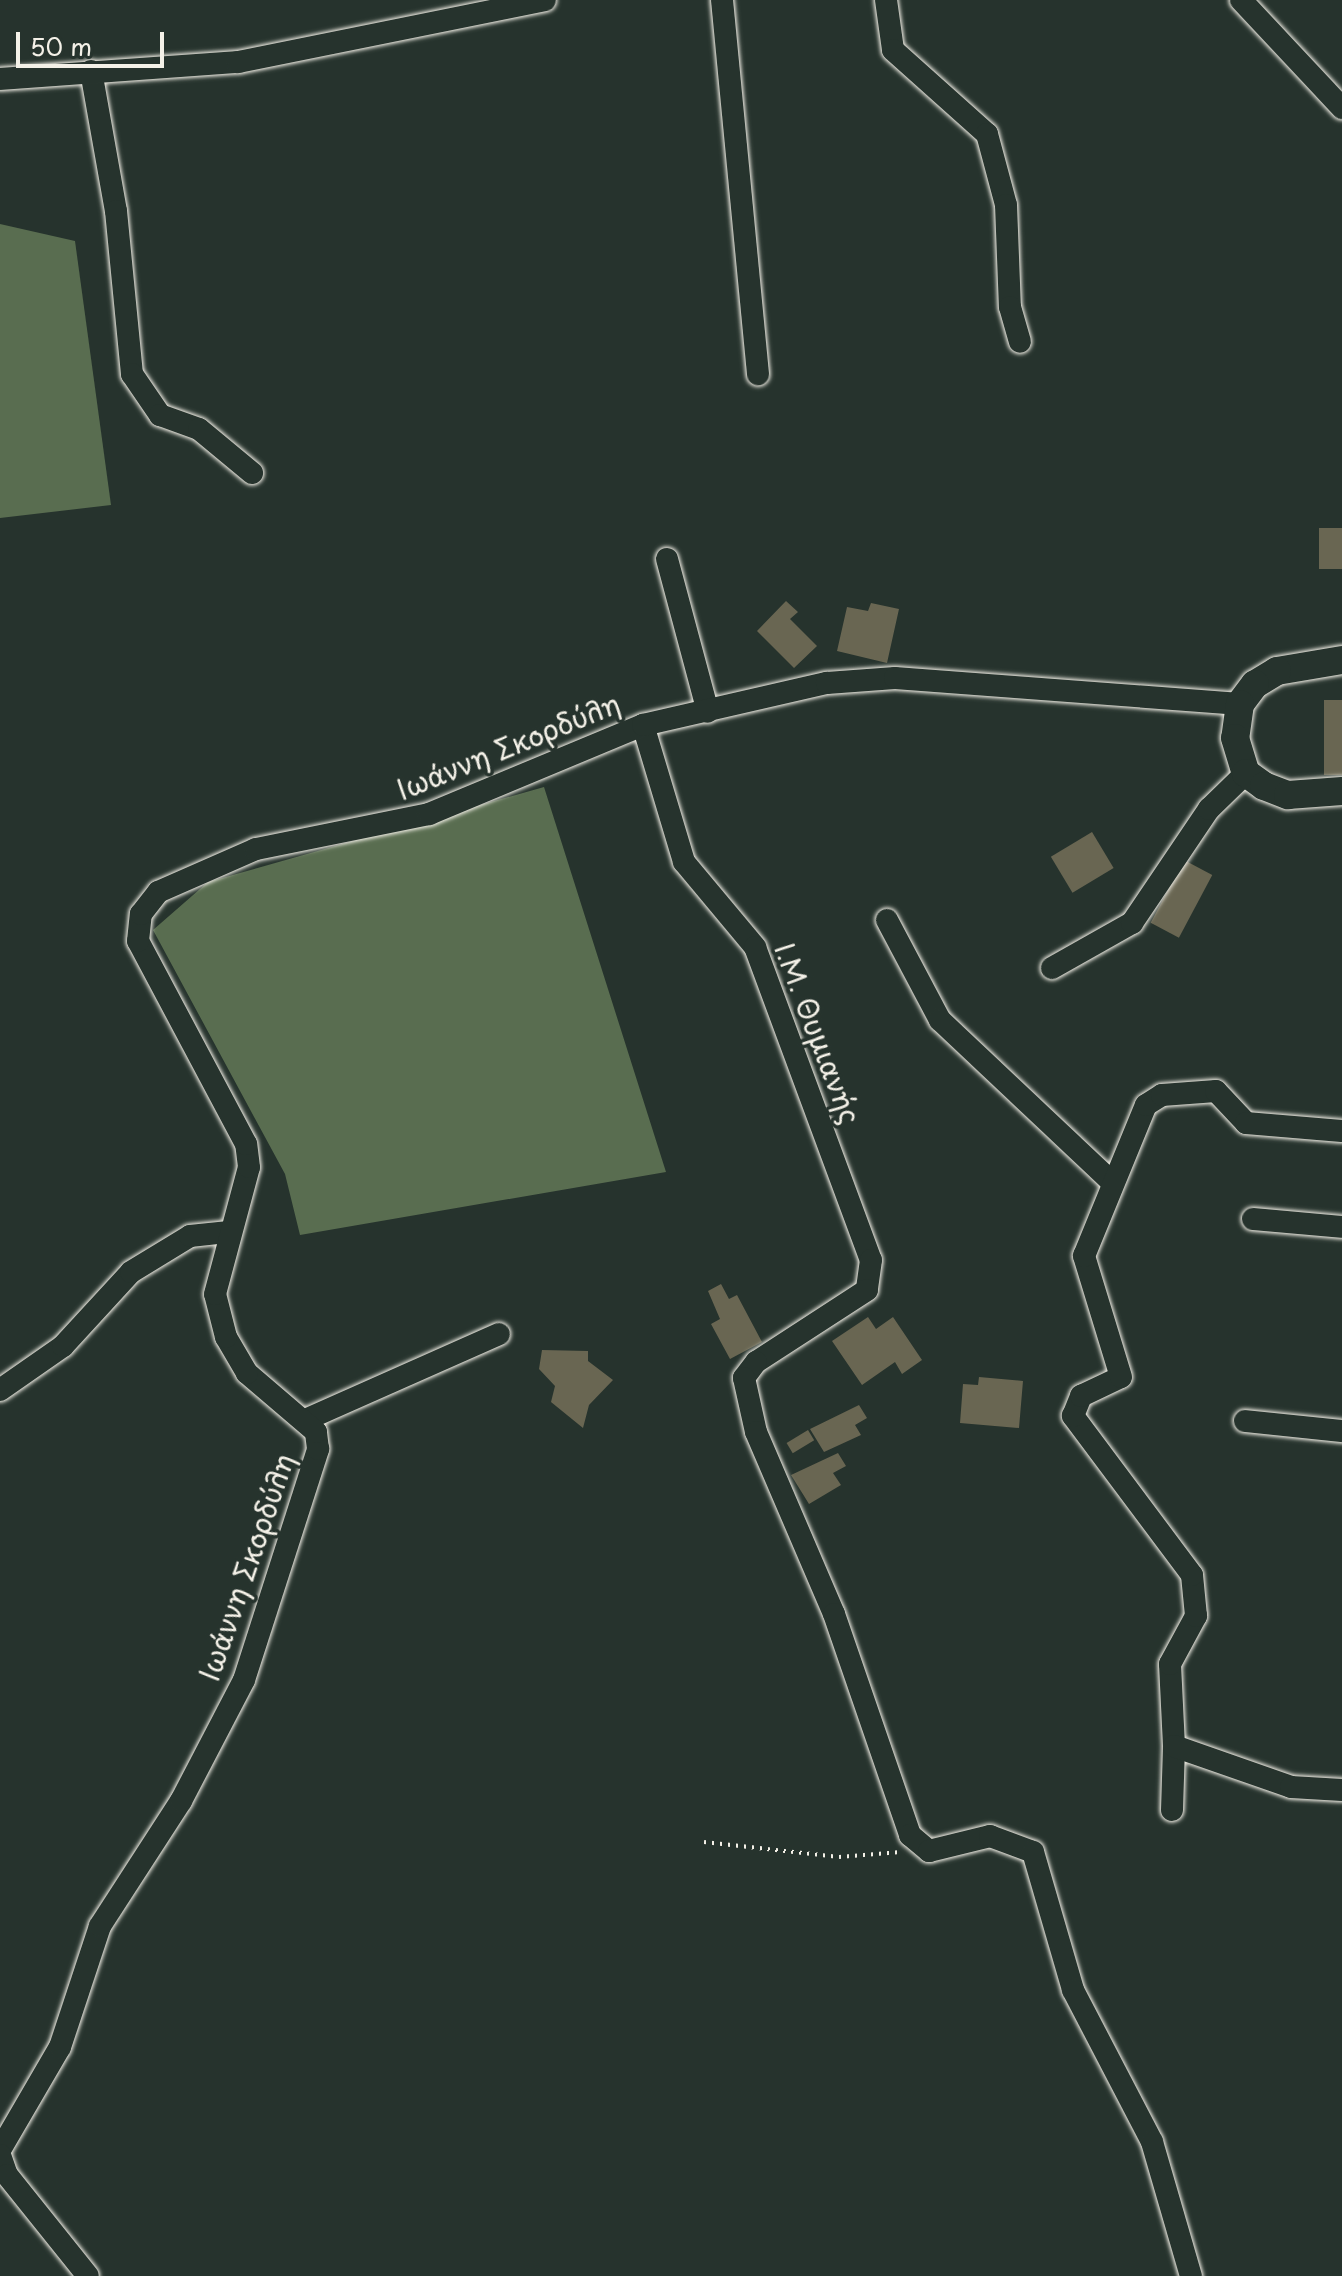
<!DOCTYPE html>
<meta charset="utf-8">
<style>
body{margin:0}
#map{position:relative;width:1342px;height:2276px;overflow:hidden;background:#26332d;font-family:"Playpen Sans",sans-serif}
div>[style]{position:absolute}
.green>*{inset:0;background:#596d50}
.building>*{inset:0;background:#696652;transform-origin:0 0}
.path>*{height:4px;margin-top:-2px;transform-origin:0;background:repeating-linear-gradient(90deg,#f4f1e8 0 2px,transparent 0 8px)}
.roads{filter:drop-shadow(0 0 2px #f4f1e8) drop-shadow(0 0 2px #f4f1e8)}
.minor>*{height:22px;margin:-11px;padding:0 11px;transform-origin:11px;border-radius:11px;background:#26332d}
.major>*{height:28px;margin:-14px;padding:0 14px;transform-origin:14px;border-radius:14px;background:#26332d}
span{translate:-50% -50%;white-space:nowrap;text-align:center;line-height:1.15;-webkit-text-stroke:7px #26332d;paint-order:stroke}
.street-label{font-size:28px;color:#f4f1e8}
.scale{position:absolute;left:16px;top:32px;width:148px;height:36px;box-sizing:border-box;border:4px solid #f4f1e8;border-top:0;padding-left:10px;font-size:24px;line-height:28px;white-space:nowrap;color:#f4f1e8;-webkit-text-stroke:6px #26332d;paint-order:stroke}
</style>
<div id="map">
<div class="green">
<div style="clip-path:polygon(0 224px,75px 241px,111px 505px,0 518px)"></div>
<div style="clip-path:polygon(544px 787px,666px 1172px,300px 1235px,285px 1174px,153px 930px,208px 882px)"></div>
</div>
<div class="building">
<div style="left:1342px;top:528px;width:41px;height:23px;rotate:90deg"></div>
<div style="clip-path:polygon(786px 601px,798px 612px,790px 619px,817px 646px,794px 668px,757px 631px)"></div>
<div style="clip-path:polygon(871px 603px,899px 609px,887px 663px,837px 651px,847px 607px,868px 611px)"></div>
<div style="left:1342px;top:700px;width:75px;height:18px;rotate:90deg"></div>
<div style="left:1092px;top:832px;width:42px;height:48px;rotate:59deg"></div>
<div style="left:1184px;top:860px;width:32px;height:71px;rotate:28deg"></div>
<div style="clip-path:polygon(721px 1284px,729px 1299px,737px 1295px,762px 1342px,730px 1359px,711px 1324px,720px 1319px,708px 1291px)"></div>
<div style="clip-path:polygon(868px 1317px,876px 1329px,893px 1317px,922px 1360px,902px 1374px,895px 1362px,862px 1385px,832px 1341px)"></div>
<div style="clip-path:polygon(542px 1350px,588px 1351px,588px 1361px,613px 1380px,589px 1405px,583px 1428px,551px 1402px,555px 1386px,539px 1369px)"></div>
<div style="clip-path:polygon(979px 1377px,1023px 1381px,1019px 1428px,960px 1423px,963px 1384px,978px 1385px)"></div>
<div style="clip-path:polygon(859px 1405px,867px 1418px,855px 1425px,861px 1435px,824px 1452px,810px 1429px)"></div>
<div style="left:808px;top:1430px;width:12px;height:25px;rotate:59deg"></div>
<div style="clip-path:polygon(838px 1453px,846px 1466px,833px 1473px,841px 1485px,809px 1504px,791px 1475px)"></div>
</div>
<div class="path">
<div style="left:704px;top:1842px;width:136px;rotate:6.3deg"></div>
<div style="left:839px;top:1857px;width:62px;rotate:-4.6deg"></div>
</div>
<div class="roads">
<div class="minor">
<div style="left:722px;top:0;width:376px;rotate:84.5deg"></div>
<div style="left:886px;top:0;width:50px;rotate:82deg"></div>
<div style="left:893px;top:50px;width:126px;rotate:41.8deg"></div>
<div style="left:987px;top:134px;width:73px;rotate:75deg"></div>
<div style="left:1006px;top:205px;width:102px;rotate:87.8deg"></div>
<div style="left:1010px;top:307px;width:36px;rotate:74deg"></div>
<div style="left:1241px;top:0;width:148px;rotate:46.9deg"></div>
<div style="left:91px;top:71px;width:142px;rotate:79.9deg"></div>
<div style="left:116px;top:211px;width:164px;rotate:84.4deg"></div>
<div style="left:132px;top:374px;width:50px;rotate:55.7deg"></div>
<div style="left:160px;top:415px;width:41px;rotate:19.7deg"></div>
<div style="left:199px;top:429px;width:69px;rotate:39.7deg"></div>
<div style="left:0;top:79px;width:239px;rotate:-4.1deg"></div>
<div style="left:238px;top:62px;width:313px;rotate:-11.4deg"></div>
<div style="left:667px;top:559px;width:158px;rotate:75deg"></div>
<div style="left:643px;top:725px;width:143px;rotate:73.3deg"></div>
<div style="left:684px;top:862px;width:111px;rotate:50.1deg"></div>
<div style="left:755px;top:947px;width:334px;rotate:69.7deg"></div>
<div style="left:871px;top:1260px;width:30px;rotate:98deg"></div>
<div style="left:867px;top:1290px;width:132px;rotate:147deg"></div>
<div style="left:756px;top:1362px;width:20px;rotate:127deg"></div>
<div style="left:744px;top:1378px;width:55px;rotate:77.5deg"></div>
<div style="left:756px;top:1432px;width:198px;rotate:66.8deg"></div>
<div style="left:834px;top:1614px;width:234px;rotate:71deg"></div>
<div style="left:910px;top:1835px;width:25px;rotate:40deg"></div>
<div style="left:929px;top:1851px;width:63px;rotate:-13.8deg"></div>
<div style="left:990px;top:1836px;width:46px;rotate:20.4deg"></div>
<div style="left:1033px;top:1852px;width:144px;rotate:73.8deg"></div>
<div style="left:1073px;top:1990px;width:171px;rotate:62.5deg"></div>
<div style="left:1152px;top:2142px;width:140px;rotate:73.8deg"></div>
<div style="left:887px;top:920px;width:113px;rotate:62.1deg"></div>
<div style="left:940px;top:1020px;width:236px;rotate:43.3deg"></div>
<div style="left:1052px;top:968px;width:92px;rotate:-29.4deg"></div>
<div style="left:1132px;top:923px;width:138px;rotate:-56deg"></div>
<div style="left:1209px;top:809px;width:52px;rotate:-44.2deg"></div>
<div style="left:1253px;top:1219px;width:89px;rotate:5.1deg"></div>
<div style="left:0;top:1390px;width:77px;rotate:-34.9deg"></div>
<div style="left:63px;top:1346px;width:100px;rotate:-47.4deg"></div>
<div style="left:131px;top:1272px;width:69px;rotate:-31.4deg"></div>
<div style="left:190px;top:1236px;width:39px;rotate:-6deg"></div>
<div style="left:305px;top:1420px;width:212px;rotate:-23.9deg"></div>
<div style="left:1245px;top:1421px;width:98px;rotate:5.9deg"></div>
<div style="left:1174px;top:1746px;width:82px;rotate:-92.8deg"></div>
<div style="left:1170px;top:1664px;width:55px;rotate:-61.6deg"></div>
<div style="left:1196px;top:1616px;width:41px;rotate:-95.6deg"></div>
<div style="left:1192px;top:1575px;width:199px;rotate:-126.8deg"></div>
<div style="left:1073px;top:1416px;width:22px;rotate:-68deg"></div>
<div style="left:1081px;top:1396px;width:44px;rotate:-25.4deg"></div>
<div style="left:1121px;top:1377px;width:127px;rotate:-107deg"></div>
<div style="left:1084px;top:1256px;width:163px;rotate:-67.7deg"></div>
<div style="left:1146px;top:1105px;width:19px;rotate:-32deg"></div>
<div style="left:1162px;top:1095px;width:54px;rotate:-4.2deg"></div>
<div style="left:1216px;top:1091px;width:44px;rotate:46.8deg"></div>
<div style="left:1246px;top:1123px;width:96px;rotate:4.8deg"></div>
<div style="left:1172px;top:1810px;width:64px;rotate:-88.2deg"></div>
<div style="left:1174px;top:1746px;width:124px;rotate:19.3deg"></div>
<div style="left:1291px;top:1787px;width:51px;rotate:3.4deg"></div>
<div style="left:0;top:2150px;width:119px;rotate:-59.8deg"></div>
<div style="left:60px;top:2047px;width:127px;rotate:-71.7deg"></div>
<div style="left:100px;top:1926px;width:149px;rotate:-57.1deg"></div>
<div style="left:181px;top:1801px;width:136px;rotate:-62.5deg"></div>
<div style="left:244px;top:1680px;width:243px;rotate:-72.2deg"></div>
<div style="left:318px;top:1449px;width:17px;rotate:-97deg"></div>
<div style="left:316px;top:1432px;width:91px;rotate:-139.5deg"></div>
<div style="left:247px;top:1373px;width:42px;rotate:-120.3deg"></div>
<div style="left:226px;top:1337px;width:44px;rotate:-104.3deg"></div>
<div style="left:215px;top:1294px;width:131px;rotate:-75deg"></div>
<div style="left:249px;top:1167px;width:23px;rotate:-97deg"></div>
<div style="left:246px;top:1144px;width:230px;rotate:-118deg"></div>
<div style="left:138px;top:941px;width:27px;rotate:-84deg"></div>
<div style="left:141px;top:914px;width:28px;rotate:-52deg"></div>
<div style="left:158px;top:892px;width:107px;rotate:-23.7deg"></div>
<div style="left:256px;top:849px;width:177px;rotate:-11.4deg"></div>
<div style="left:429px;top:814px;width:232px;rotate:-22.6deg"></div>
<div style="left:643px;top:725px;width:189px;rotate:-12.9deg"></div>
<div style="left:827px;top:683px;width:68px;rotate:-4.2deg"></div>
<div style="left:895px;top:678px;width:346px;rotate:4.3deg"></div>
<div style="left:0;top:2155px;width:21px;rotate:71deg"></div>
<div style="left:7px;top:2175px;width:129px;rotate:51.3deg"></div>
</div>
<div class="major">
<div style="left:1342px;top:660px;width:66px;rotate:170.4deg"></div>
<div style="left:1277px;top:671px;width:26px;rotate:149deg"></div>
<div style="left:1255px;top:684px;width:25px;rotate:127deg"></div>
<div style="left:1240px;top:704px;width:34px;rotate:98deg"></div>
<div style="left:1235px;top:738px;width:37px;rotate:73deg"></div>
<div style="left:1246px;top:773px;width:22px;rotate:36deg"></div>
<div style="left:1264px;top:786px;width:26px;rotate:21deg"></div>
<div style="left:1288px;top:795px;width:54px;rotate:-4.2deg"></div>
</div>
</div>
<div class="street-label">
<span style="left:508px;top:746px;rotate:-22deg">Ιωάννη Σκορδύλη</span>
<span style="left:818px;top:1033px;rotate:69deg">Ι.Μ. Θυμιανής</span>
<span style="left:246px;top:1567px;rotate:-71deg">Ιωάννη Σκορδύλη</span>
</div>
<div class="scale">50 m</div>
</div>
